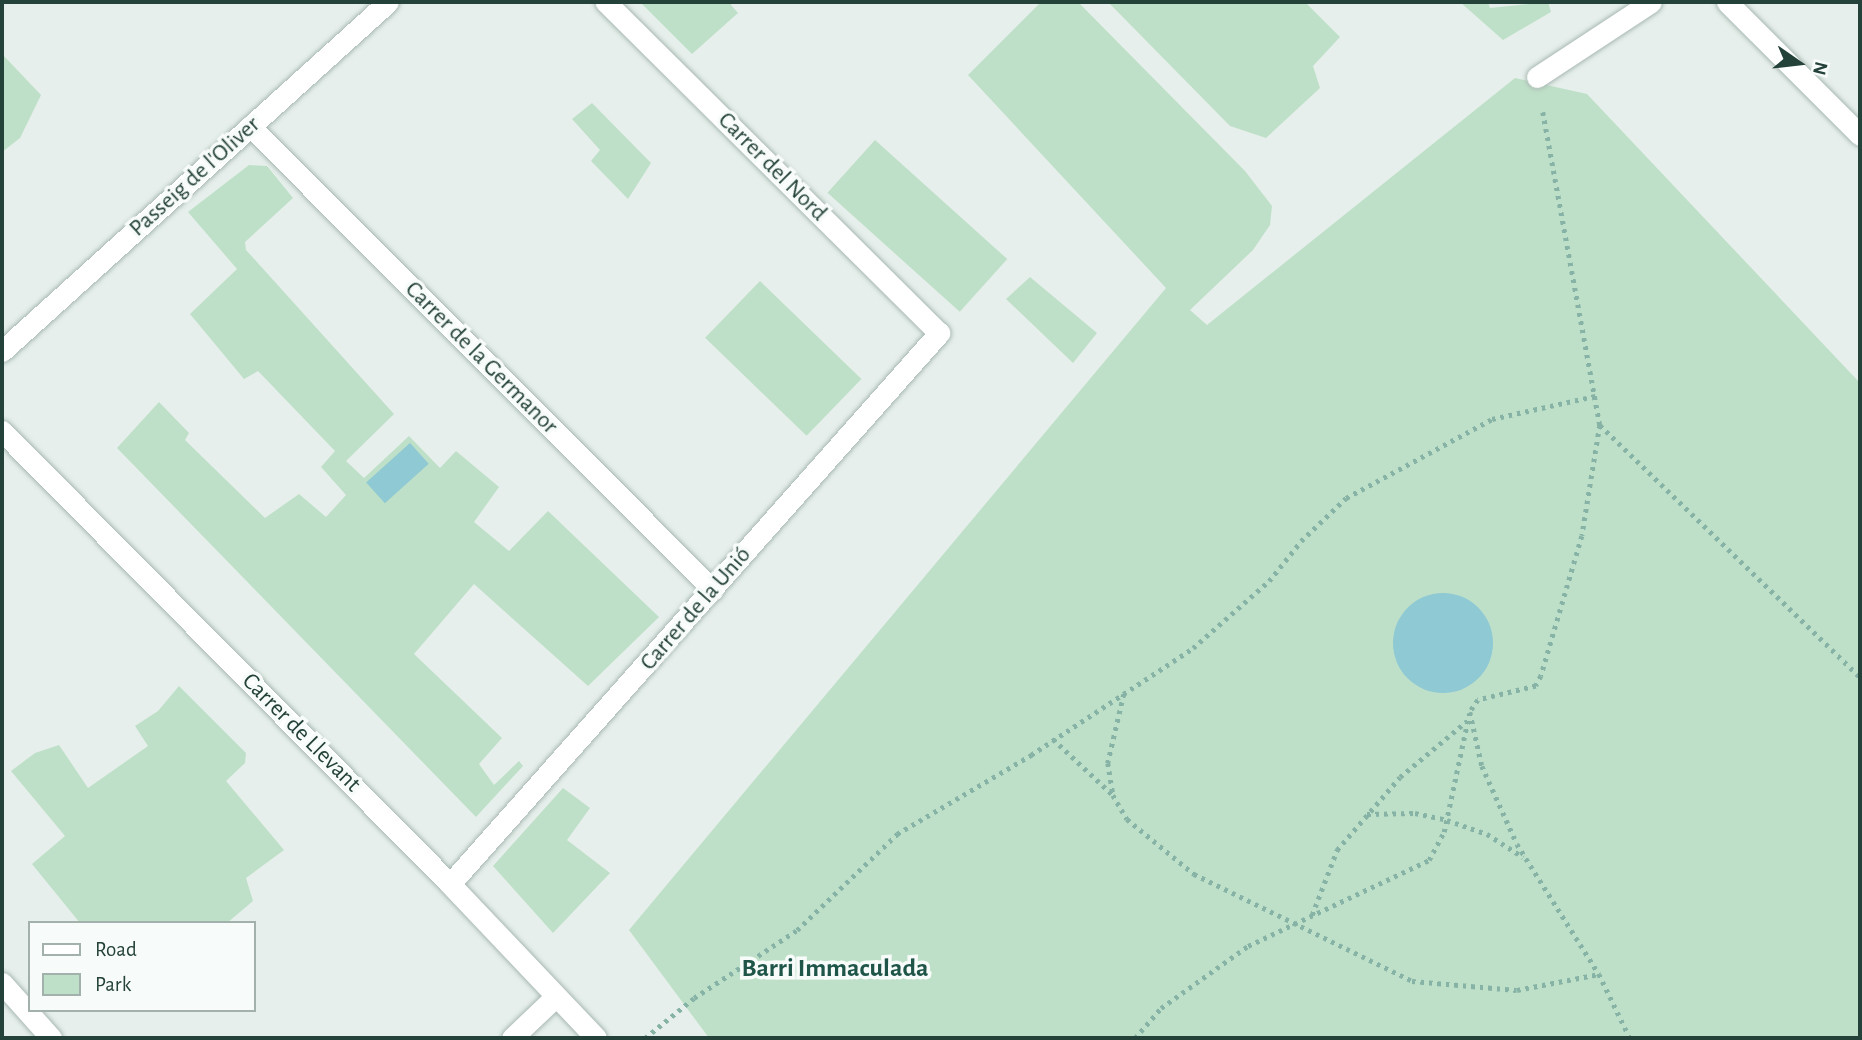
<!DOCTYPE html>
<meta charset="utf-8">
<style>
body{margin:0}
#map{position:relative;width:1862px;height:1040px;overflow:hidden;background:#e6efeb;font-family:"Alegreya Sans",sans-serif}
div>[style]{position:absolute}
.green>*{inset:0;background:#bfe0c8;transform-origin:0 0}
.water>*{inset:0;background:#8ec9d4;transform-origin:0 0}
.round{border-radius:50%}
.path>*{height:4.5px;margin-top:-2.25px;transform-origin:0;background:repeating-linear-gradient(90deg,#86b3a5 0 3.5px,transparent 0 8.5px)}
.roads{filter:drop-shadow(0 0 2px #a8b8b2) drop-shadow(0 0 2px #a8b8b2)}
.street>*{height:21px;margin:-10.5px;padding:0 10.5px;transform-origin:10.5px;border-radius:10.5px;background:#fff}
span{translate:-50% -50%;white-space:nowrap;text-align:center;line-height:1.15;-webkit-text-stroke:7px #f7fbf9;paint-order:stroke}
.street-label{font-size:24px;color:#24423a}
.neighbourhood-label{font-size:26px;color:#1f5548;font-weight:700}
.frame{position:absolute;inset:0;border:4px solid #24423a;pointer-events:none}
.legend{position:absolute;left:28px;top:921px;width:228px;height:91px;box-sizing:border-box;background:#f7fbf9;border:2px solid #a3b1ad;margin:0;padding:9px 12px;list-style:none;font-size:21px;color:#24423a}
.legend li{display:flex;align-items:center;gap:14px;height:35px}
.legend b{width:35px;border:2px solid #a3b1ad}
.north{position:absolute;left:1764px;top:28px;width:70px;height:70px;-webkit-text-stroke:5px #f7fbf9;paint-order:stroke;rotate:104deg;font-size:19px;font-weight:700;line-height:28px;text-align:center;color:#24423a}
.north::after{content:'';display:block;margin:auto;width:24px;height:32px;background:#24423a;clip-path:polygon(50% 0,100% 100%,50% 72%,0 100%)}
</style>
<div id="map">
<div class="green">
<div style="clip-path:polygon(640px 2px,733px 2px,731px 5px,738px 13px,692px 54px)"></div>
<div style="clip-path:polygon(1041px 2px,1078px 2px,1245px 171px,1272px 206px,1270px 225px,1253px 250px,1190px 310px,1207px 325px,1515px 78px,1587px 94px,1860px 383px,1860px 1038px,709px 1038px,629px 930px,1166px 288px,968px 75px)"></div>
<div style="clip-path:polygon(1108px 2px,1305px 2px,1340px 37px,1313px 66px,1320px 88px,1266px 138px,1230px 126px)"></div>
<div style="clip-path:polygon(1460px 2px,1488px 2px,1490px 8px,1548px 2px,1551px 12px,1503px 40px)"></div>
<div style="clip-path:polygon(2px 54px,41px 95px,20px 138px,2px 152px)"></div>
<div style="clip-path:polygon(592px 103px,651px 163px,628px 199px,591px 161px,600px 150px,572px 119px)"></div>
<div style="left:875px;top:140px;width:178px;height:71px;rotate:42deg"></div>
<div style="clip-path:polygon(249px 165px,267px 166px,293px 198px,245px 242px,246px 250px,394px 414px,346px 461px,364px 478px,409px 436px,440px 468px,456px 451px,499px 487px,474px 522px,509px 551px,548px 511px,659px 617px,588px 686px,474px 584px,414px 654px,502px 738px,479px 764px,494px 785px,519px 761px,523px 766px,476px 817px,117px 448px,159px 402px,189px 433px,185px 440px,265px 518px,299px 494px,326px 517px,346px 495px,321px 467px,335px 451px,258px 371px,244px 379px,190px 314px,237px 269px,188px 212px)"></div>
<div style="clip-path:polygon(1030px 277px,1097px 333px,1073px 363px,1006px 299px)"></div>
<div style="left:760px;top:281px;width:141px;height:79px;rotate:44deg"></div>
<div style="clip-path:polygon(179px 686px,246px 753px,245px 763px,226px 781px,284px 850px,246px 878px,253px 901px,227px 923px,80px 923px,32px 864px,65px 836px,11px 771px,35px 753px,59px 745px,88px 788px,148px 746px,135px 726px,158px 711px)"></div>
<div style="clip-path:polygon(563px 788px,590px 808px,567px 840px,610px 873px,553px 933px,493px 866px)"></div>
</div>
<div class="water">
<div style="left:410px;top:443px;width:28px;height:59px;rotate:48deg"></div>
<div class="round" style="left:1393px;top:593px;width:100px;height:100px"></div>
</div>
<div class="path">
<div style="left:1543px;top:112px;width:318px;rotate:79.7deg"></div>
<div style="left:1600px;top:425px;width:112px;rotate:99.2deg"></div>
<div style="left:1582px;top:536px;width:146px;rotate:106.3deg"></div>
<div style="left:1541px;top:676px;width:11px;rotate:117deg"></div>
<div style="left:1536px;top:686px;width:60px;rotate:166.4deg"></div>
<div style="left:1478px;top:700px;width:14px;rotate:124deg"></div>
<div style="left:1470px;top:712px;width:55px;rotate:77.5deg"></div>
<div style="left:1482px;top:766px;width:85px;rotate:65.8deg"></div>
<div style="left:1517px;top:844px;width:154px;rotate:57.8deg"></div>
<div style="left:1599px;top:974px;width:71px;rotate:64.2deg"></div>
<div style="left:1600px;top:425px;width:362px;rotate:44.1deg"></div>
<div style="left:1124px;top:694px;width:71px;rotate:103.1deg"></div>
<div style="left:1108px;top:763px;width:32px;rotate:81deg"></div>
<div style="left:1113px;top:795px;width:28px;rotate:60deg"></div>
<div style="left:1127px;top:819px;width:87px;rotate:39.4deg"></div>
<div style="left:1194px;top:874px;width:243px;rotate:26.1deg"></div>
<div style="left:1412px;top:981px;width:105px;rotate:4.9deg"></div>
<div style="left:1517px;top:990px;width:84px;rotate:-11deg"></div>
<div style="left:1053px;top:739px;width:82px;rotate:43deg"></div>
<div style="left:1367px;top:814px;width:48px;rotate:-1.2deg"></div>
<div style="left:1415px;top:813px;width:33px;rotate:12deg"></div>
<div style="left:1447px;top:820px;width:42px;rotate:19.3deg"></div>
<div style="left:1487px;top:834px;width:43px;rotate:32.6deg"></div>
<div style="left:1312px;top:915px;width:70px;rotate:-69deg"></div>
<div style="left:1337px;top:850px;width:96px;rotate:-49.2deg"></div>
<div style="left:1400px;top:777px;width:87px;rotate:-39.9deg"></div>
<div style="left:645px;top:1038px;width:63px;rotate:-39.2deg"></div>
<div style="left:694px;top:998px;width:123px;rotate:-33.4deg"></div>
<div style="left:797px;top:930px;width:139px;rotate:-43.8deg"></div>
<div style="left:897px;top:834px;width:156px;rotate:-30.5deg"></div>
<div style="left:1031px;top:755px;width:194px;rotate:-33.4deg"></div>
<div style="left:1193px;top:648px;width:101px;rotate:-41.4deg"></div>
<div style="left:1269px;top:581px;width:51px;rotate:-51.3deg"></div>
<div style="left:1301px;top:541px;width:62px;rotate:-43.7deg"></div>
<div style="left:1346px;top:498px;width:166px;rotate:-28.4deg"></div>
<div style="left:1492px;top:419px;width:106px;rotate:-12.6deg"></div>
<div style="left:1135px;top:1038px;width:40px;rotate:-49deg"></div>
<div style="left:1161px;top:1008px;width:107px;rotate:-35.5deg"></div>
<div style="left:1248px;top:946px;width:200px;rotate:-25.4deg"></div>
<div style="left:1429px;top:860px;width:32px;rotate:-62deg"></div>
<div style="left:1444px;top:832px;width:121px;rotate:-78deg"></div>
</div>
<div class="roads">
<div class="street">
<div style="left:1727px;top:2px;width:188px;rotate:45deg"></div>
<div style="left:1537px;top:77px;width:136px;rotate:-33.3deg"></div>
<div style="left:250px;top:126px;width:655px;rotate:45.06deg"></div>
<div style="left:2px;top:351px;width:520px;rotate:-42.12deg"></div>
<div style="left:2px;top:431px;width:637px;rotate:45.32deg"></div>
<div style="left:450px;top:884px;width:212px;rotate:46.5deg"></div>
<div style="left:450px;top:884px;width:737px;rotate:-48.41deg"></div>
<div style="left:939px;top:333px;width:470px;rotate:-135.2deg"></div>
<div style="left:2px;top:983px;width:74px;rotate:48.3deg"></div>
<div style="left:512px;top:1038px;width:59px;rotate:-43.6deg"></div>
</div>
</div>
<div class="street-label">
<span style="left:772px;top:167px;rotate:45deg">Carrer del Nord</span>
<span style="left:195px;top:177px;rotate:-42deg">Passeig de l'Oliver</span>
<span style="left:481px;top:358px;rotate:45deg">Carrer de la Germanor</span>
<span style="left:696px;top:609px;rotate:-49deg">Carrer de la Unió</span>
<span style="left:301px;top:733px;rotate:45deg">Carrer de Llevant</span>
</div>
<div class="neighbourhood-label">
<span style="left:835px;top:969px">Barri Immaculada</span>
</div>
<div class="frame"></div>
<ul class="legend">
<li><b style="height:9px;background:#fff"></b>Road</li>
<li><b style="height:19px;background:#bfe0c8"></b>Park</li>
</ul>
<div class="north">N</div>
</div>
